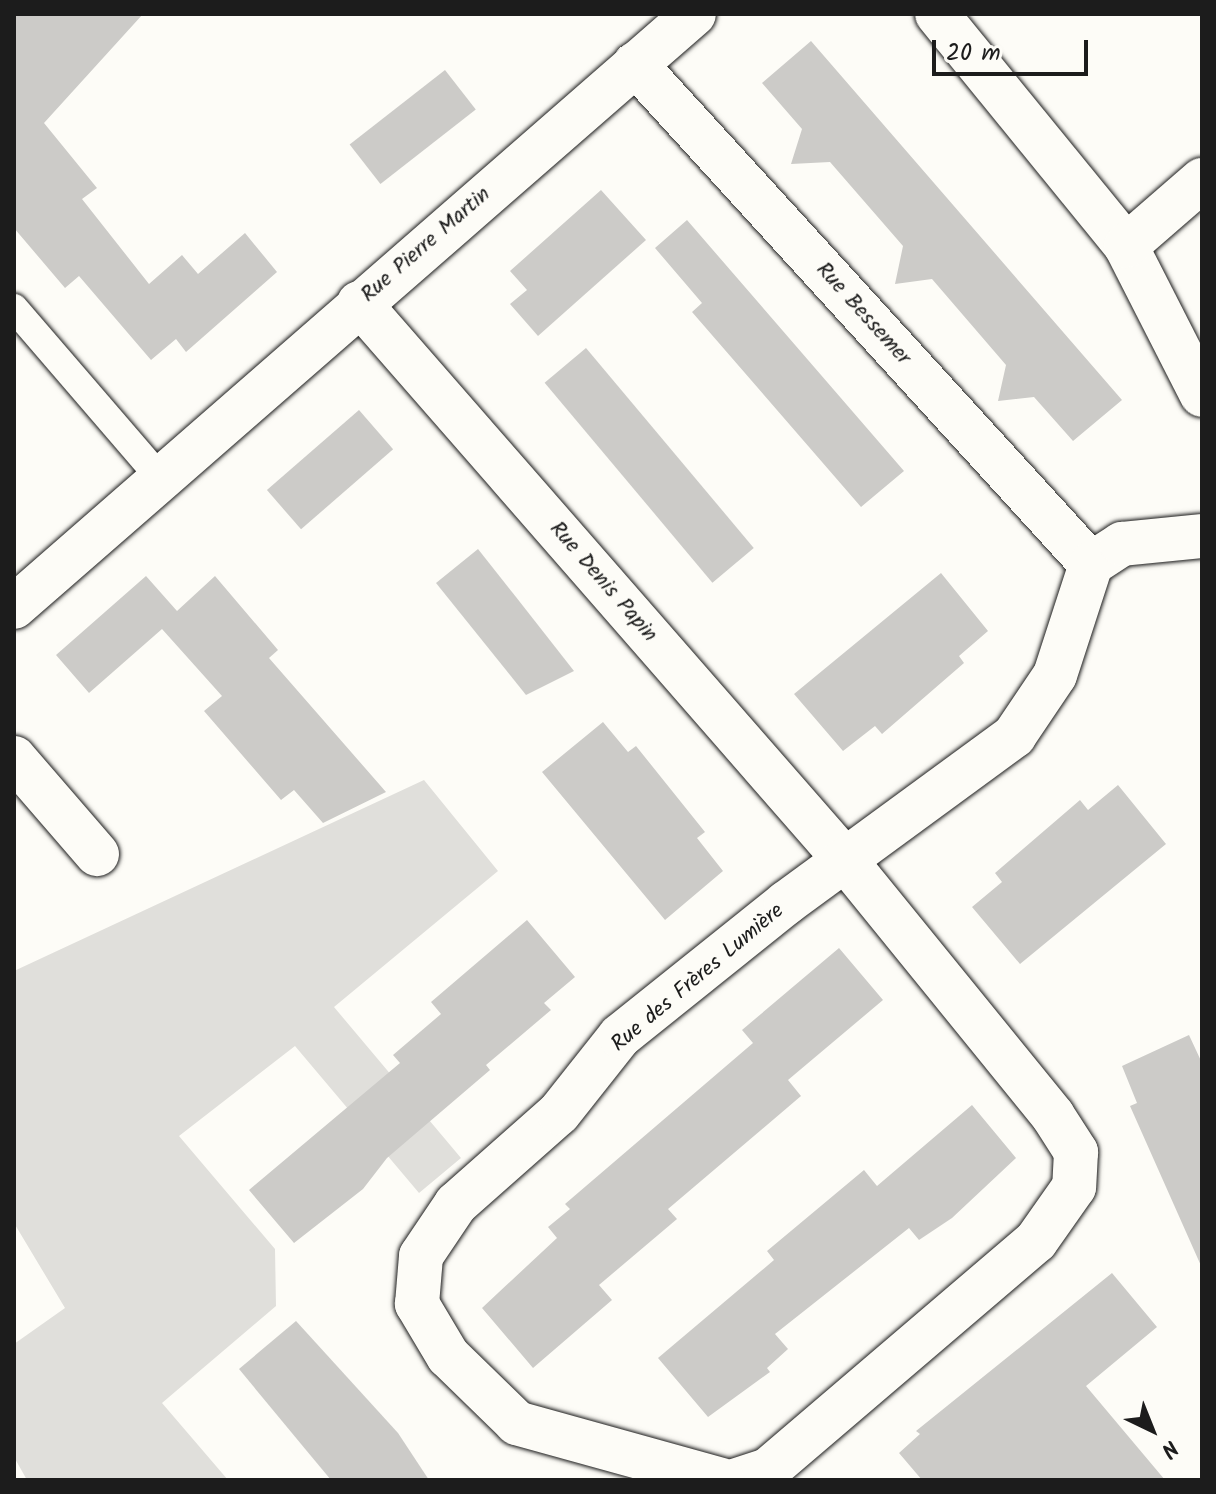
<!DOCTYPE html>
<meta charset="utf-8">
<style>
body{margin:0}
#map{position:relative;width:1216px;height:1494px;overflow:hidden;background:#fdfcf7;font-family:Kalam,sans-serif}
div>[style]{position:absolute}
.green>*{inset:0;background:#e0dfdb}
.building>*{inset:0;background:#cccbc8;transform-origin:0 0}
.roads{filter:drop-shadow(0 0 2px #1c1c1c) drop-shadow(0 0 2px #1c1c1c)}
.lane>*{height:28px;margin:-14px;padding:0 14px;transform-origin:14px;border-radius:14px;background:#fdfcf7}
.street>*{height:44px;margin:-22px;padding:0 22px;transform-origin:22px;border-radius:22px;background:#fdfcf7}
span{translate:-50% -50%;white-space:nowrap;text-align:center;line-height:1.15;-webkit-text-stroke:6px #fdfcf7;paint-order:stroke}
.street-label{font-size:22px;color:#1c1c1c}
.frame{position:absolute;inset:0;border:16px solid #1c1c1c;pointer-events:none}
.north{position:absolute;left:1112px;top:1390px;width:80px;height:80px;-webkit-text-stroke:6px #fdfcf7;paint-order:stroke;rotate:137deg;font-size:22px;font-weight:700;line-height:32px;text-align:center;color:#1c1c1c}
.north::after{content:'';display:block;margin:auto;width:28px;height:36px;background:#1c1c1c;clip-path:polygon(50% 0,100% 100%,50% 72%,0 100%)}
.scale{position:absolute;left:932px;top:40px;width:156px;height:36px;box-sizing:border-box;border:4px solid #1c1c1c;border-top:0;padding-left:10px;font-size:24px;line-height:28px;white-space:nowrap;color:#1c1c1c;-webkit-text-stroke:6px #fdfcf7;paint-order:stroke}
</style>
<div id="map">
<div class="green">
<div style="clip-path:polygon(424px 780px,498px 871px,334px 1007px,461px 1158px,419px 1193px,295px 1046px,179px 1136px,275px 1249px,276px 1306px,162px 1403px,228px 1480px,27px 1480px,14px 1457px,14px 1344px,65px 1308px,14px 1223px,14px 971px)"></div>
</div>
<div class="building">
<div style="clip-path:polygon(14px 14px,143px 14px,44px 123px,97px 188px,82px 199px,149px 284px,182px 255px,198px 274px,245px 233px,277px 272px,186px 352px,176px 339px,151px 360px,79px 276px,65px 288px,14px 228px)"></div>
<div style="clip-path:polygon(811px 41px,1122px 400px,1073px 441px,1034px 397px,998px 401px,1006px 365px,932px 279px,895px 284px,903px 246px,830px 162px,791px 164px,802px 129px,762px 83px)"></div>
<div style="left:445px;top:70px;width:50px;height:121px;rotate:52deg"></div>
<div style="clip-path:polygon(601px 190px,646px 240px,538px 336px,510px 304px,527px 290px,510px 271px)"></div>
<div style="clip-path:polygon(687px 220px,904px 471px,861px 507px,692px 312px,702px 303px,655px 248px)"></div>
<div style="left:586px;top:348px;width:261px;height:54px;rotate:50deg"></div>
<div style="left:359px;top:410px;width:52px;height:122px;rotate:49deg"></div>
<div style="clip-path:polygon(478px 549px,516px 597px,574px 671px,526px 695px,436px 583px)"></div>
<div style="clip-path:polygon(941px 573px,988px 631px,959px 656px,964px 663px,882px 734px,875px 726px,843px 751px,794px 694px)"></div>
<div style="clip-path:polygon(146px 576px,177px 611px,215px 576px,278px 650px,269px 658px,386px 792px,323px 823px,294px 790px,281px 800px,204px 711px,222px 696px,162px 629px,89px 693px,56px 655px)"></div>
<div style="clip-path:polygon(603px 722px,628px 752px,636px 746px,705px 832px,697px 838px,723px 871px,665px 920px,542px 772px)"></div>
<div style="clip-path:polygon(1118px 785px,1166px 844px,1020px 964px,972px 907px,1002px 882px,995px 873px,1080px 800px,1088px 810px)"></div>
<div style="clip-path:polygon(527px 920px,575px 977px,544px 1003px,551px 1010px,486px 1065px,490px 1070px,387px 1158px,363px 1189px,294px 1243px,249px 1190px,400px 1063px,393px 1055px,441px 1014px,431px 1002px)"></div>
<div style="clip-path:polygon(839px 948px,883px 1000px,788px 1080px,801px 1096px,668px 1209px,677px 1219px,599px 1285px,612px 1300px,533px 1368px,482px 1308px,557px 1238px,548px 1227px,570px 1209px,565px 1204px,753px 1043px,742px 1030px)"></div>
<div style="clip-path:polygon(1189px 1035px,1202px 1063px,1202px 1268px,1130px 1106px,1137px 1103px,1122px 1066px)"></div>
<div style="clip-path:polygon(972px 1105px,1016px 1158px,952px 1218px,919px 1240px,909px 1228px,775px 1334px,788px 1349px,767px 1368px,770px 1372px,708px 1417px,658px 1358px,774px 1260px,767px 1251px,864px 1170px,877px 1186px)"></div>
<div style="clip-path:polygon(1112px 1273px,1157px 1327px,1086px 1386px,1165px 1480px,922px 1480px,899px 1453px,920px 1434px,916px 1431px)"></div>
<div style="clip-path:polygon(296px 1321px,398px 1433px,429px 1480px,331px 1480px,306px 1450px,239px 1369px)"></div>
</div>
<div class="roads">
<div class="lane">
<div style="left:14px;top:308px;width:224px;rotate:49.3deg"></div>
</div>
<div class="street">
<div style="left:937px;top:14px;width:299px;rotate:50.8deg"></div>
<div style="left:1126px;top:246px;width:167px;rotate:63deg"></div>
<div style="left:635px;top:64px;width:677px;rotate:47.64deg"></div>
<div style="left:1126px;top:246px;width:101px;rotate:-41deg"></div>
<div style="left:359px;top:303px;width:741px;rotate:48.89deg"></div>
<div style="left:846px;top:861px;width:328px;rotate:50.9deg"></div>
<div style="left:1053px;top:1116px;width:43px;rotate:57.4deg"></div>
<div style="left:1076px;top:1152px;width:35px;rotate:93deg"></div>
<div style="left:1074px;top:1187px;width:66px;rotate:125.1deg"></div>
<div style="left:1036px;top:1241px;width:353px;rotate:139.5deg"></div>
<div style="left:768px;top:1470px;width:33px;rotate:162deg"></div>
<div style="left:14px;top:607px;width:902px;rotate:-41.09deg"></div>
<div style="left:14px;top:758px;width:127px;rotate:49.2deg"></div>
<div style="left:722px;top:1480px;width:213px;rotate:-164.5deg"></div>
<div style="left:517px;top:1423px;width:96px;rotate:-135.8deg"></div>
<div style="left:448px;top:1356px;width:61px;rotate:-120.8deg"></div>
<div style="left:417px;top:1304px;width:48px;rotate:-85.2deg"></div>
<div style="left:421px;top:1256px;width:63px;rotate:-56.1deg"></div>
<div style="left:456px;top:1204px;width:137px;rotate:-41.5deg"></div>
<div style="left:559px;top:1113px;width:98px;rotate:-51.6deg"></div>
<div style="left:620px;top:1036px;width:213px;rotate:-38.7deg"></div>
<div style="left:786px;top:903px;width:283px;rotate:-36.2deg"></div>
<div style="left:1014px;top:736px;width:73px;rotate:-56.1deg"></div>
<div style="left:1055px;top:675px;width:117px;rotate:-72deg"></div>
<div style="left:1091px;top:564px;width:37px;rotate:-33deg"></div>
<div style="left:1122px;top:544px;width:80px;rotate:-5.7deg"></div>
</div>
</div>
<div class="street-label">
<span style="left:426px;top:245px;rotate:-41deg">Rue Pierre Martin</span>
<span style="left:863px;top:314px;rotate:48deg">Rue Bessemer</span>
<span style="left:603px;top:582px;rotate:49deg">Rue Denis Papin</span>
<span style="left:698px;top:978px;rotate:-40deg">Rue des Frères Lumière</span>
</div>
<div class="frame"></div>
<div class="north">N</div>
<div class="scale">20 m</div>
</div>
